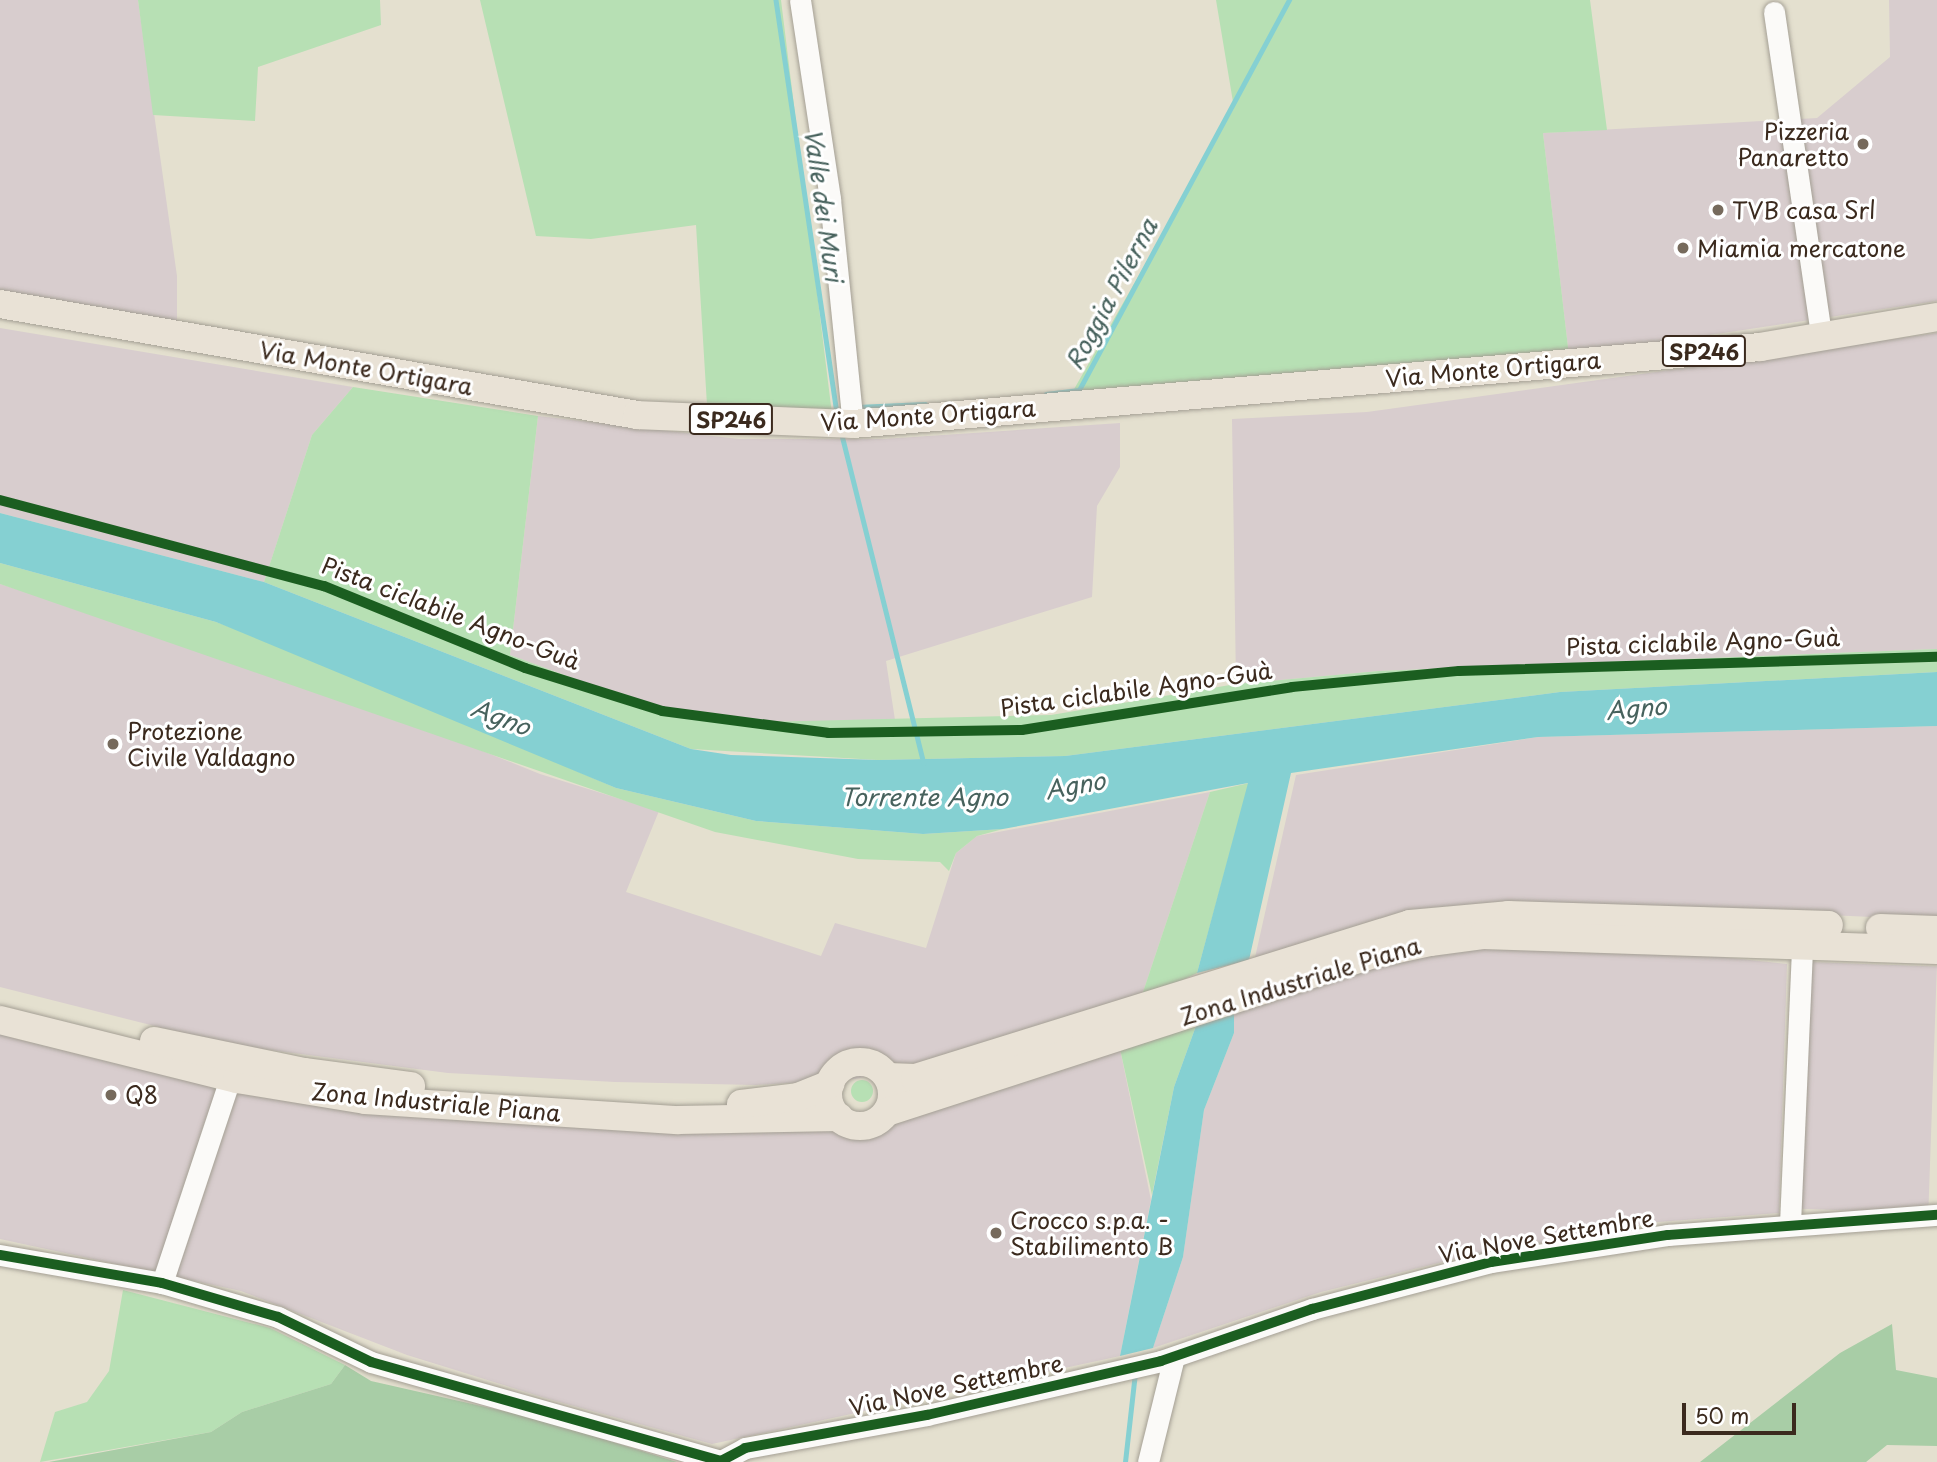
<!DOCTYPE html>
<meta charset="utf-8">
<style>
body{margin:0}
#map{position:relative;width:1937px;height:1462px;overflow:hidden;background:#e4e0cf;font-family:"Playpen Sans",sans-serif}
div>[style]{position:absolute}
.industrial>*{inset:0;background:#d8cdce;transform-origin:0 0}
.green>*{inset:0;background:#b7e0b4}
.round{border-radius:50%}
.forest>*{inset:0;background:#a8cda6}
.water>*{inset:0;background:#85d0d2}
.stream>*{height:4.5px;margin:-2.25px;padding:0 2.25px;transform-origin:2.25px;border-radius:2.25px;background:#85d0d2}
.roads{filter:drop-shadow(0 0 2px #a49f94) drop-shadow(0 0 2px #a49f94)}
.minor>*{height:21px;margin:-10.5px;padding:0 10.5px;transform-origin:10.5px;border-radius:10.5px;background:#fbfaf8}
.major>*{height:28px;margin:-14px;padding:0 14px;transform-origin:14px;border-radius:14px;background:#e9e2d6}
.major>.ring{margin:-14px;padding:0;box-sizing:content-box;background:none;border:28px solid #e9e2d6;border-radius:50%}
.cycleway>*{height:10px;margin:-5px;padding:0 5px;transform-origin:5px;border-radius:5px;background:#1b5e20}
.dots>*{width:19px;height:19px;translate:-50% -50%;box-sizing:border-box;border:4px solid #fff;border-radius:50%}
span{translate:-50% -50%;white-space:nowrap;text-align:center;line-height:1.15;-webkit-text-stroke:6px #fff;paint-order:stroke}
.shield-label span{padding:2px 5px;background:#fff;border:2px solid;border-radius:5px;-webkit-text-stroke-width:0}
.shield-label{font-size:21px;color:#3b2a1e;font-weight:700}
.poi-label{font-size:23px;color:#3b2a1e}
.right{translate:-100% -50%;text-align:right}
.left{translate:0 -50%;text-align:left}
.street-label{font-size:23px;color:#3b2a1e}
.water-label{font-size:24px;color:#47625d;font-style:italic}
.scale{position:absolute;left:1682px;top:1403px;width:114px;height:32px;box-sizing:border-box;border:4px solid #3b2a1e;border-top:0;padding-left:9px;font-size:21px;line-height:24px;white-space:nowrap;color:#3b2a1e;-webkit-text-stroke:5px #fff;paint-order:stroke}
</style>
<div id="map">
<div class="industrial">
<div style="clip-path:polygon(0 0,138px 0,177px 276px,177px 326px,0 296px)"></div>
<div style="clip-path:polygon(1889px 0,1937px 0,1937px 301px,1569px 356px,1543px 133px,1817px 118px,1890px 57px)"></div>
<div style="clip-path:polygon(0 328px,353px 387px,312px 435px,264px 582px,0 513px)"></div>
<div style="clip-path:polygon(1937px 333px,1937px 649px,1379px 671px,1236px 684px,1232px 419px,1367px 412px)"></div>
<div style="clip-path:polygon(538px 416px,739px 439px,883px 439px,1120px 423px,1120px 467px,1097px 506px,1092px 597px,886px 661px,895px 720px,757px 722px,646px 705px,510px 655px)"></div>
<div style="clip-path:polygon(0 584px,299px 677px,540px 774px,659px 811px,626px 892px,821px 956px,835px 923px,926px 948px,956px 853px,977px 836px,1210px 792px,1140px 1001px,934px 1063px,855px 1079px,756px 1085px,615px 1082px,448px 1073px,230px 1045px,0 987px)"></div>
<div style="clip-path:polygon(1937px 726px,1937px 920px,1807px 914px,1254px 962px,1296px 775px,1538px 737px)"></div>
<div style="clip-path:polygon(1469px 948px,1666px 951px,1787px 964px,1779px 1213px,1658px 1222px,1471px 1255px,1321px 1292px,1153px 1348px,1183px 1257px,1204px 1110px,1234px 1033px,1234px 1011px,1376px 967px)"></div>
<div style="left:1809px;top:962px;width:128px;height:247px;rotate:2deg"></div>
<div style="clip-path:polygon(0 1034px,163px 1074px,832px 1125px,985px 1095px,1120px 1049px,1151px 1200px,1120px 1356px,712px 1444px,545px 1398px,407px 1355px,241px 1291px,0 1239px)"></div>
</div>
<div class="green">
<div style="clip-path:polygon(138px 0,380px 0,381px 25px,258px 67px,255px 121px,153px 115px)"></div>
<div style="clip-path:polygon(480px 0,781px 0,832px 414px,707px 405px,696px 225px,591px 239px,536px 236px)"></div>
<div style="clip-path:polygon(1216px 0,1590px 0,1607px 130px,1543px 133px,1569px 356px,1074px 402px,1073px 391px,1234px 108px)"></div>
<div style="clip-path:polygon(353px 387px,538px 416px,510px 655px,646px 705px,757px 722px,1051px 715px,1236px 684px,1379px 671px,1937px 649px,1937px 672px,1560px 692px,1065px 756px,878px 760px,691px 749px,264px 582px,312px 435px)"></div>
<div style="clip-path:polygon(0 563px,216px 622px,311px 657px,616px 788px,756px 821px,923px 834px,1003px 829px,977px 836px,956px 853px,949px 871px,940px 862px,858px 859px,715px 832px,0 584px)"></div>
<div style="clip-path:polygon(1249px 783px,1197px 973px,1140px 1001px,1210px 792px)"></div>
<div style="clip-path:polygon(1197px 1023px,1174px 1087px,1152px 1195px,1120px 1049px)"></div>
<div class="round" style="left:851px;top:1080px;width:22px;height:22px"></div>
<div style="clip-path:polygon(123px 1290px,270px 1328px,345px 1365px,331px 1384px,242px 1412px,211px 1432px,40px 1462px,55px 1412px,87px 1402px,109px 1371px)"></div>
</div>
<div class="forest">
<div style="clip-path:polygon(1892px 1324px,1896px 1370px,1937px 1378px,1937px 1446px,1887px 1445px,1866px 1462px,1700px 1462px,1840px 1353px)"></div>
<div style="clip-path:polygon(345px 1365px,371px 1381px,539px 1419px,677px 1462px,49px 1462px,211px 1432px,242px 1412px,331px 1384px)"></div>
</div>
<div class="water">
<div style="clip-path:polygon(0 513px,264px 582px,691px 749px,731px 755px,878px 760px,1065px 756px,1560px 692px,1937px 672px,1937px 726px,1538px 737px,1291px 773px,1249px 960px,1197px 973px,1248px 783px,1003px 829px,923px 834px,756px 821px,616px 788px,216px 622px,0 563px)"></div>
<div style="clip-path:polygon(1234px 1011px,1234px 1033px,1204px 1110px,1183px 1257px,1153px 1348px,1120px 1356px,1174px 1087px,1197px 1023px)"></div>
</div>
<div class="stream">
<div style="left:776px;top:0;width:419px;rotate:81.6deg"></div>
<div style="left:1046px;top:394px;width:33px;rotate:-7deg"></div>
<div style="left:1079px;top:390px;width:443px;rotate:-61.7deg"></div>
<div style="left:857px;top:407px;width:68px;rotate:-2.5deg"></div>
<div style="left:842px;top:435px;width:338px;rotate:76deg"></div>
<div style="left:1125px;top:1462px;width:90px;rotate:-83.6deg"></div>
</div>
<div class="roads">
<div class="minor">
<div style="left:800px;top:0;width:201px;rotate:81.4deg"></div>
<div style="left:830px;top:199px;width:226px;rotate:84.2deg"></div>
<div style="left:1774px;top:12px;width:327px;rotate:81.7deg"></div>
<div style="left:1790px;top:1224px;width:280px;rotate:-87.5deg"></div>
<div style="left:0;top:1255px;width:164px;rotate:9.8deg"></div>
<div style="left:162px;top:1283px;width:121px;rotate:16.3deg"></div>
<div style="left:278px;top:1317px;width:103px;rotate:25.8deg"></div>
<div style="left:371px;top:1362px;width:364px;rotate:15.8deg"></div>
<div style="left:721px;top:1461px;width:27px;rotate:-28deg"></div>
<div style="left:745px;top:1448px;width:185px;rotate:-10.3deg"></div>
<div style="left:927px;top:1415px;width:240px;rotate:-13deg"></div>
<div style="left:1161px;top:1361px;width:160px;rotate:-19deg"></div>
<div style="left:1312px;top:1309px;width:185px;rotate:-14.7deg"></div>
<div style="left:1491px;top:1262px;width:179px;rotate:-8.7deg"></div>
<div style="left:1668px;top:1235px;width:270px;rotate:-4.3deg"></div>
<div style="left:162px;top:1283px;width:216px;rotate:-71.6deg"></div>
<div style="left:1148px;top:1462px;width:108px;rotate:-76.1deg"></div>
</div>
<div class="major">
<div style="left:0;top:304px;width:647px;rotate:9.88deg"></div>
<div style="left:637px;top:415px;width:216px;rotate:2.4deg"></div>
<div style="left:853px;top:424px;width:910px;rotate:-4.85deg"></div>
<div style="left:1760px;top:347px;width:180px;rotate:-9.6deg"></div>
<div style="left:1880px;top:928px;width:57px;rotate:2deg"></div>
<div style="left:0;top:1020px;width:244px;rotate:14deg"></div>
<div style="left:237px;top:1079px;width:130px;rotate:9.3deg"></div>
<div style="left:365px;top:1100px;width:314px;rotate:3.7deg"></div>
<div style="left:678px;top:1120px;width:161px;rotate:-1.1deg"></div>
<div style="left:154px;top:1041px;width:153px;rotate:11.7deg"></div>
<div style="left:304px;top:1072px;width:108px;rotate:7.5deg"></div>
<div class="ring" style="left:828px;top:1062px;width:36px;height:36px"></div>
<div style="left:888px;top:1077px;width:27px;rotate:2deg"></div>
<div style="left:915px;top:1078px;width:518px;rotate:-17.28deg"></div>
<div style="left:1410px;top:924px;width:98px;rotate:-5.2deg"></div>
<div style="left:1508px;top:915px;width:321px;rotate:1.8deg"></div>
<div style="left:741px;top:1104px;width:57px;rotate:-7deg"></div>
<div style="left:798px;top:1097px;width:35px;rotate:-22deg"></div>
<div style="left:887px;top:1112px;width:512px;rotate:-17.97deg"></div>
<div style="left:1374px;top:954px;width:57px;rotate:-12.1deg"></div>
<div style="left:1430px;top:942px;width:53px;rotate:-7.5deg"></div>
<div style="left:1483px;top:935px;width:454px;rotate:1.9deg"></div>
</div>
</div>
<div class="cycleway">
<div style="left:0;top:500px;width:335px;rotate:14.9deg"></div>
<div style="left:324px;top:586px;width:217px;rotate:22.2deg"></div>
<div style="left:525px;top:668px;width:144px;rotate:17.4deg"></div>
<div style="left:662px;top:711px;width:167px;rotate:7.5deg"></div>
<div style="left:828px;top:733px;width:194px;rotate:-0.9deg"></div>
<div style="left:1022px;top:730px;width:273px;rotate:-9deg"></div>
<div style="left:1292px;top:687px;width:168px;rotate:-5.5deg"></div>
<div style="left:1459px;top:671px;width:478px;rotate:-1.7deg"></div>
<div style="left:0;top:1255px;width:164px;rotate:9.8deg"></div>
<div style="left:162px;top:1283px;width:121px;rotate:16.3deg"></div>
<div style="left:278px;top:1317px;width:103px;rotate:25.8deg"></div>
<div style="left:371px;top:1362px;width:364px;rotate:15.8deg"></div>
<div style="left:721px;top:1461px;width:27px;rotate:-28deg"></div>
<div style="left:745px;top:1448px;width:185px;rotate:-10.3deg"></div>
<div style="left:927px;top:1415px;width:240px;rotate:-13deg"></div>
<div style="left:1161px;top:1361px;width:160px;rotate:-19deg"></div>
<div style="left:1312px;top:1309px;width:185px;rotate:-14.7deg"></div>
<div style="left:1491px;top:1262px;width:179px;rotate:-8.7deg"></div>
<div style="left:1668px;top:1235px;width:270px;rotate:-4.3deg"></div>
</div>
<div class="dots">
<div style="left:1863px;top:144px;background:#766a5c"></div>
<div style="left:1718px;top:210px;background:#766a5c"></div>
<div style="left:1683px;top:248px;background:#766a5c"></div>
<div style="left:113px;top:744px;background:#766a5c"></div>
<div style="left:111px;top:1095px;background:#766a5c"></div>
<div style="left:996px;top:1233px;background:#766a5c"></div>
</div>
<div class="shield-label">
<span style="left:1704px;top:351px">SP246</span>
<span style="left:731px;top:419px">SP246</span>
</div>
<div class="poi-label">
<span class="right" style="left:1849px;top:144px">Pizzeria<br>Panaretto</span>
<span class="left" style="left:1732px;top:210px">TVB casa Srl</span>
<span class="left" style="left:1697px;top:248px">Miamia mercatone</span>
<span class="left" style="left:127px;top:744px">Protezione<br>Civile Valdagno</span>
<span class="left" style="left:125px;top:1095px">Q8</span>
<span class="left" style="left:1010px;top:1233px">Crocco s.p.a. -<br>Stabilimento B</span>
</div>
<div class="street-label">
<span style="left:366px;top:368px;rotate:10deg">Via Monte Ortigara</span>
<span style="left:1493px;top:369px;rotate:-5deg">Via Monte Ortigara</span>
<span style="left:928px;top:415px;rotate:-4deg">Via Monte Ortigara</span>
<span style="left:451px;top:613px;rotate:21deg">Pista ciclabile Agno-Guà</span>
<span style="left:1703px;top:642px;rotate:-2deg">Pista ciclabile Agno-Guà</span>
<span style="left:1136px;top:689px;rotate:-8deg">Pista ciclabile Agno-Guà</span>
<span style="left:1300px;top:981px;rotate:-17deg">Zona Industriale Piana</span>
<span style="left:436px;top:1102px;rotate:5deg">Zona Industriale Piana</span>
<span style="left:1546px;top:1236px;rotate:-10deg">Via Nove Settembre</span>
<span style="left:956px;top:1385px;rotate:-12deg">Via Nove Settembre</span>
</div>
<div class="water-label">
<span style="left:824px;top:205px;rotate:82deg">Valle dei Muri</span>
<span style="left:1111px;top:294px;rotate:-62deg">Roggia Pilerna</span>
<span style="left:1636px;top:708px;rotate:-5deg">Agno</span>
<span style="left:501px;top:717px;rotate:21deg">Agno</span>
<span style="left:1075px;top:785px;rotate:-10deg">Agno</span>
<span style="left:924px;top:797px">Torrente Agno</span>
</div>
<div class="scale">50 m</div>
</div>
